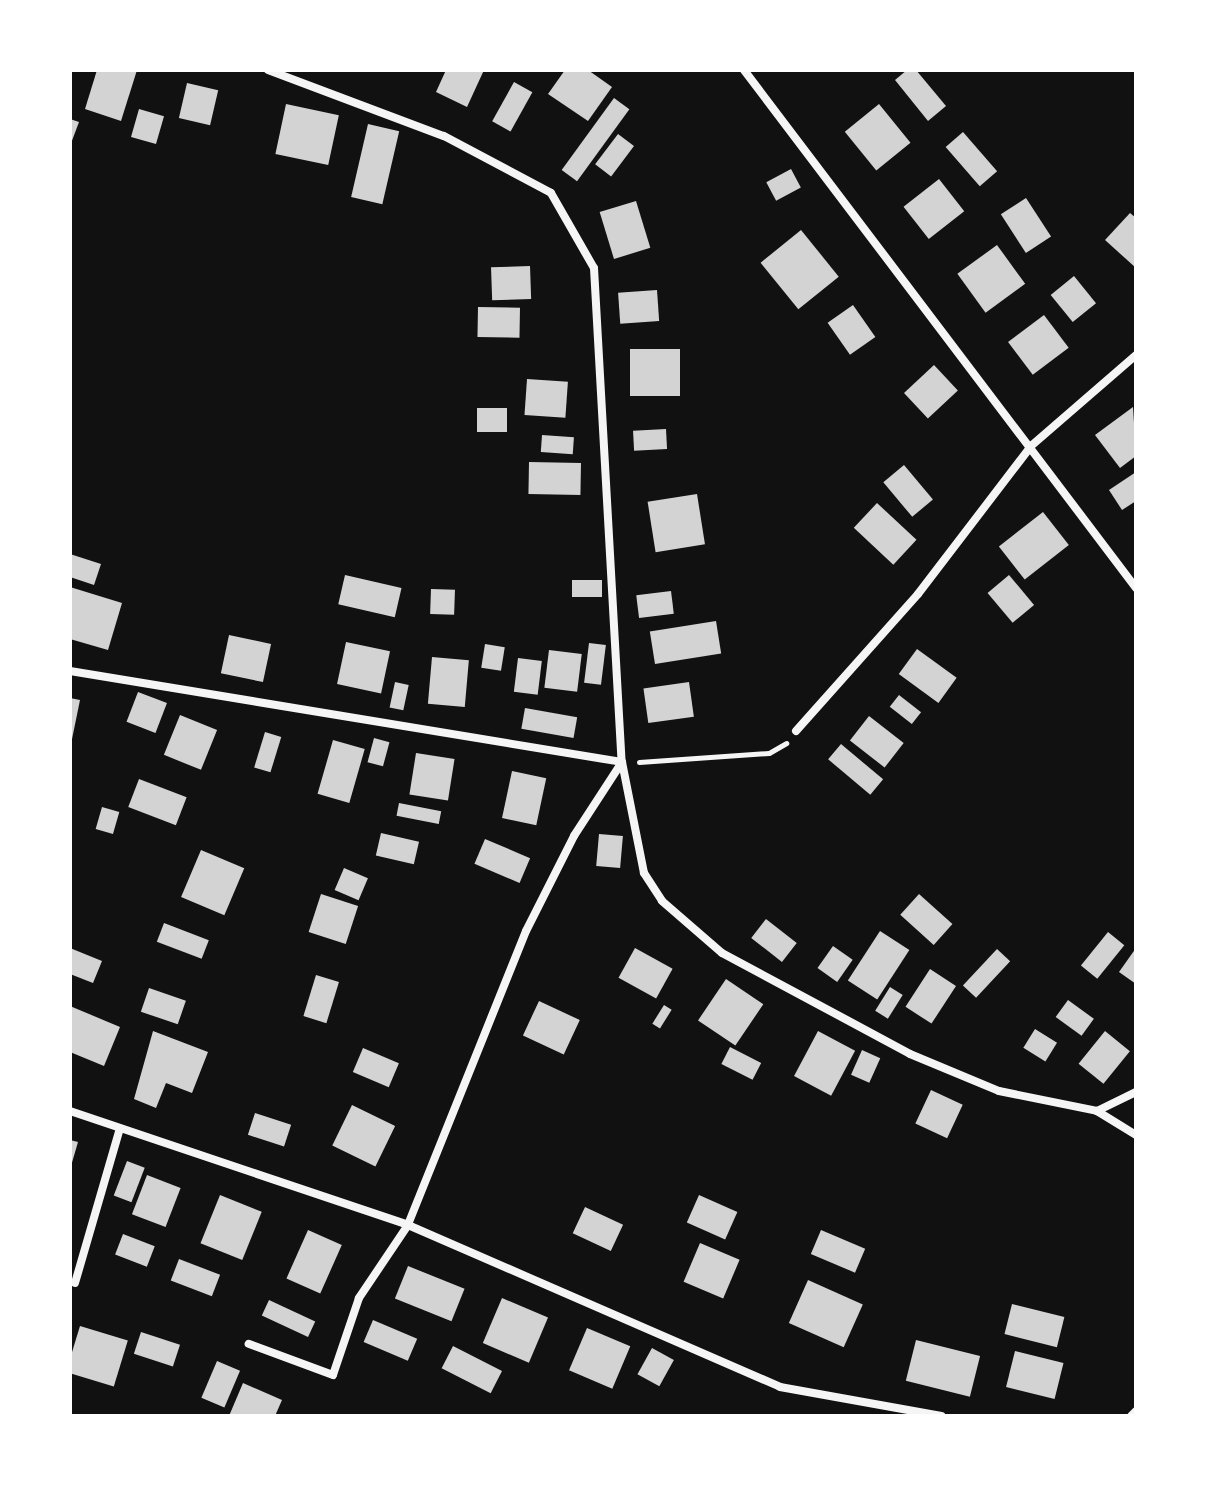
<!DOCTYPE html>
<style>
body{margin:0}
#map{position:relative;width:1206px;height:1486px;overflow:hidden;background:#111;font-family:"PT Sans Narrow",sans-serif}
div>[style]{position:absolute}
.building>*{inset:0;background:#d3d3d3;transform-origin:0 0}
.path>*{height:5px;margin:-2.5px;padding:0 2.5px;transform-origin:2.5px;border-radius:2.5px;background:#f5f5f5}
.minor>*{height:8px;margin:-4px;padding:0 4px;transform-origin:4px;border-radius:4px;background:#f5f5f5}
span{translate:-50% -50%;white-space:nowrap;text-align:center;line-height:1.15;-webkit-text-stroke:8px #fff;paint-order:stroke}
.frame{position:absolute;inset:0;border:72px solid #fff;pointer-events:none}
</style>
<div id="map">
<div class="building">
<div style="clip-path:polygon(97px 70px,137px 70px,121px 121px,85px 109px)"></div>
<div style="clip-path:polygon(446px 70px,484px 70px,467px 107px,436px 92px)"></div>
<div style="clip-path:polygon(565px 70px,588px 70px,612px 87px,588px 121px,548px 94px)"></div>
<div style="clip-path:polygon(907px 70px,916px 70px,946px 106px,928px 121px,895px 80px)"></div>
<div style="left:514px;top:82px;width:21px;height:45px;rotate:29deg"></div>
<div style="left:187px;top:83px;width:32px;height:36px;rotate:13deg"></div>
<div style="left:614px;top:98px;width:19px;height:89px;rotate:36deg"></div>
<div style="left:286px;top:104px;width:54px;height:51px;rotate:12deg"></div>
<div style="left:879px;top:104px;width:50px;height:44px;rotate:51deg"></div>
<div style="left:139px;top:109px;width:26px;height:29px;rotate:16deg"></div>
<div style="clip-path:polygon(70px 119px,79px 122px,70px 146px)"></div>
<div style="left:368px;top:124px;width:32px;height:75px;rotate:13deg"></div>
<div style="left:963px;top:132px;width:52px;height:23px;rotate:49deg"></div>
<div style="left:618px;top:134px;width:20px;height:38px;rotate:37deg"></div>
<div style="left:791px;top:169px;width:21px;height:28px;rotate:62deg"></div>
<div style="left:939px;top:179px;width:41px;height:45px;rotate:52deg"></div>
<div style="left:1026px;top:198px;width:46px;height:30px;rotate:57deg"></div>
<div style="left:636px;top:201px;width:49px;height:38px;rotate:73deg"></div>
<div style="clip-path:polygon(1130px 213px,1136px 218px,1136px 268px,1105px 240px)"></div>
<div style="left:801px;top:230px;width:60px;height:52px;rotate:51deg"></div>
<div style="left:997px;top:245px;width:48px;height:49px;rotate:54deg"></div>
<div style="left:530px;top:266px;width:33px;height:39px;rotate:88deg"></div>
<div style="left:1074px;top:276px;width:35px;height:30px;rotate:51deg"></div>
<div style="left:657px;top:290px;width:31px;height:39px;rotate:86deg"></div>
<div style="left:853px;top:305px;width:39px;height:31px;rotate:55deg"></div>
<div style="left:478px;top:307px;width:42px;height:30px;rotate:1deg"></div>
<div style="left:1044px;top:315px;width:41px;height:45px;rotate:53deg"></div>
<div style="left:630px;top:349px;width:50px;height:47px"></div>
<div style="left:934px;top:365px;width:35px;height:41px;rotate:47deg"></div>
<div style="left:527px;top:379px;width:41px;height:36px;rotate:4deg"></div>
<div style="clip-path:polygon(1133px 407px,1136px 456px,1120px 468px,1095px 435px)"></div>
<div style="left:477px;top:408px;width:30px;height:24px"></div>
<div style="left:666px;top:429px;width:20px;height:33px;rotate:87deg"></div>
<div style="left:542px;top:435px;width:32px;height:17px;rotate:4deg"></div>
<div style="left:529px;top:462px;width:52px;height:32px;rotate:1deg"></div>
<div style="left:904px;top:465px;width:45px;height:27px;rotate:50deg"></div>
<div style="clip-path:polygon(1136px 472px,1136px 501px,1122px 510px,1109px 490px)"></div>
<div style="left:697px;top:494px;width:51px;height:50px;rotate:81deg"></div>
<div style="left:877px;top:503px;width:54px;height:34px;rotate:43deg"></div>
<div style="left:1043px;top:512px;width:42px;height:56px;rotate:52deg"></div>
<div style="clip-path:polygon(70px 554px,101px 564px,94px 585px,70px 577px)"></div>
<div style="left:345px;top:575px;width:58px;height:30px;rotate:13deg"></div>
<div style="left:1009px;top:575px;width:39px;height:28px;rotate:50deg"></div>
<div style="left:602px;top:580px;width:17px;height:30px;rotate:90deg"></div>
<div style="clip-path:polygon(70px 587px,122px 603px,108px 650px,70px 639px)"></div>
<div style="left:431px;top:589px;width:24px;height:25px;rotate:2deg"></div>
<div style="left:671px;top:591px;width:23px;height:35px;rotate:83deg"></div>
<div style="left:716px;top:621px;width:33px;height:67px;rotate:81deg"></div>
<div style="left:229px;top:635px;width:43px;height:39px;rotate:12deg"></div>
<div style="left:346px;top:642px;width:45px;height:43px;rotate:12deg"></div>
<div style="left:589px;top:643px;width:17px;height:40px;rotate:7deg"></div>
<div style="left:485px;top:644px;width:20px;height:24px;rotate:9deg"></div>
<div style="left:917px;top:649px;width:49px;height:31px;rotate:36deg"></div>
<div style="left:549px;top:650px;width:33px;height:38px;rotate:7deg"></div>
<div style="left:432px;top:657px;width:37px;height:47px;rotate:5deg"></div>
<div style="left:518px;top:658px;width:24px;height:34px;rotate:7deg"></div>
<div style="left:395px;top:682px;width:14px;height:26px;rotate:12deg"></div>
<div style="left:689px;top:682px;width:35px;height:46px;rotate:82deg"></div>
<div style="left:138px;top:692px;width:31px;height:32px;rotate:21deg"></div>
<div style="left:899px;top:695px;width:28px;height:15px;rotate:38deg"></div>
<div style="clip-path:polygon(70px 698px,80px 700px,71px 744px,70px 744px)"></div>
<div style="left:525px;top:708px;width:53px;height:21px;rotate:10deg"></div>
<div style="left:180px;top:715px;width:40px;height:43px;rotate:22deg"></div>
<div style="left:869px;top:716px;width:44px;height:31px;rotate:38deg"></div>
<div style="left:265px;top:732px;width:17px;height:37px;rotate:17deg"></div>
<div style="left:374px;top:738px;width:16px;height:25px;rotate:15deg"></div>
<div style="left:333px;top:740px;width:33px;height:56px;rotate:16deg"></div>
<div style="left:841px;top:744px;width:55px;height:20px;rotate:40deg"></div>
<div style="left:416px;top:753px;width:39px;height:42px;rotate:9deg"></div>
<div style="left:512px;top:771px;width:35px;height:48px;rotate:12deg"></div>
<div style="left:139px;top:779px;width:51px;height:30px;rotate:21deg"></div>
<div style="left:399px;top:803px;width:43px;height:13px;rotate:11deg"></div>
<div style="left:102px;top:807px;width:18px;height:23px;rotate:16deg"></div>
<div style="left:381px;top:833px;width:39px;height:23px;rotate:13deg"></div>
<div style="left:599px;top:834px;width:24px;height:32px;rotate:5deg"></div>
<div style="left:485px;top:839px;width:49px;height:27px;rotate:23deg"></div>
<div style="left:201px;top:850px;width:47px;height:51px;rotate:23deg"></div>
<div style="left:344px;top:868px;width:26px;height:24px;rotate:23deg"></div>
<div style="left:321px;top:894px;width:39px;height:40px;rotate:18deg"></div>
<div style="left:919px;top:894px;width:45px;height:28px;rotate:42deg"></div>
<div style="left:766px;top:919px;width:39px;height:24px;rotate:38deg"></div>
<div style="left:164px;top:923px;width:48px;height:20px;rotate:21deg"></div>
<div style="left:880px;top:931px;width:35px;height:59px;rotate:33deg"></div>
<div style="left:1108px;top:932px;width:21px;height:43px;rotate:39deg"></div>
<div style="left:833px;top:946px;width:24px;height:27px;rotate:35deg"></div>
<div style="clip-path:polygon(70px 948px,102px 961px,93px 983px,70px 974px)"></div>
<div style="left:635px;top:948px;width:43px;height:34px;rotate:29deg"></div>
<div style="clip-path:polygon(1136px 948px,1136px 984px,1119px 972px)"></div>
<div style="left:997px;top:949px;width:18px;height:50px;rotate:43deg"></div>
<div style="left:930px;top:969px;width:31px;height:45px;rotate:33deg"></div>
<div style="left:316px;top:975px;width:24px;height:43px;rotate:17deg"></div>
<div style="left:726px;top:979px;width:45px;height:50px;rotate:34deg"></div>
<div style="left:890px;top:987px;width:15px;height:28px;rotate:32deg"></div>
<div style="left:149px;top:988px;width:39px;height:25px;rotate:19deg"></div>
<div style="left:1068px;top:1000px;width:32px;height:21px;rotate:36deg"></div>
<div style="left:539px;top:1001px;width:45px;height:38px;rotate:25deg"></div>
<div style="left:664px;top:1005px;width:9px;height:22px;rotate:32deg"></div>
<div style="clip-path:polygon(70px 1006px,120px 1027px,104px 1066px,70px 1052px)"></div>
<div style="left:1035px;top:1029px;width:26px;height:22px;rotate:32deg"></div>
<div style="clip-path:polygon(153px 1031px,208px 1052px,192px 1093px,166px 1083px,156px 1108px,134px 1099px)"></div>
<div style="left:818px;top:1031px;width:42px;height:51px;rotate:28deg"></div>
<div style="left:1105px;top:1031px;width:32px;height:42px;rotate:39deg"></div>
<div style="left:730px;top:1047px;width:35px;height:19px;rotate:27deg"></div>
<div style="left:363px;top:1048px;width:39px;height:26px;rotate:23deg"></div>
<div style="left:862px;top:1050px;width:20px;height:27px;rotate:24deg"></div>
<div style="left:931px;top:1090px;width:35px;height:37px;rotate:25deg"></div>
<div style="left:352px;top:1105px;width:48px;height:45px;rotate:26deg"></div>
<div style="left:255px;top:1113px;width:38px;height:23px;rotate:18deg"></div>
<div style="clip-path:polygon(70px 1140px,78px 1142px,71px 1166px,70px 1166px)"></div>
<div style="left:127px;top:1161px;width:19px;height:37px;rotate:21deg"></div>
<div style="left:147px;top:1175px;width:36px;height:42px;rotate:21deg"></div>
<div style="left:220px;top:1195px;width:45px;height:52px;rotate:22deg"></div>
<div style="left:699px;top:1195px;width:42px;height:30px;rotate:24deg"></div>
<div style="left:585px;top:1207px;width:42px;height:29px;rotate:25deg"></div>
<div style="left:308px;top:1230px;width:37px;height:53px;rotate:24deg"></div>
<div style="left:821px;top:1230px;width:48px;height:26px;rotate:23deg"></div>
<div style="left:123px;top:1234px;width:34px;height:22px;rotate:21deg"></div>
<div style="left:700px;top:1243px;width:43px;height:42px;rotate:23deg"></div>
<div style="left:179px;top:1259px;width:44px;height:23px;rotate:21deg"></div>
<div style="left:408px;top:1266px;width:61px;height:35px;rotate:22deg"></div>
<div style="left:808px;top:1280px;width:60px;height:47px;rotate:24deg"></div>
<div style="left:502px;top:1298px;width:50px;height:49px;rotate:23deg"></div>
<div style="left:269px;top:1300px;width:51px;height:17px;rotate:25deg"></div>
<div style="left:1012px;top:1304px;width:54px;height:31px;rotate:14deg"></div>
<div style="left:373px;top:1320px;width:48px;height:24px;rotate:23deg"></div>
<div style="left:80px;top:1326px;width:50px;height:48px;rotate:17deg"></div>
<div style="left:587px;top:1328px;width:47px;height:46px;rotate:23deg"></div>
<div style="left:141px;top:1332px;width:41px;height:23px;rotate:18deg"></div>
<div style="left:916px;top:1340px;width:66px;height:42px;rotate:14deg"></div>
<div style="left:453px;top:1346px;width:55px;height:25px;rotate:27deg"></div>
<div style="left:652px;top:1348px;width:25px;height:30px;rotate:29deg"></div>
<div style="left:1015px;top:1351px;width:50px;height:37px;rotate:14deg"></div>
<div style="left:217px;top:1361px;width:25px;height:40px;rotate:23deg"></div>
<div style="clip-path:polygon(243px 1383px,282px 1400px,275px 1416px,229px 1416px)"></div>
</div>
<div class="path">
<div style="left:639px;top:762px;width:130px;rotate:-4deg"></div>
<div style="left:769px;top:753px;width:20px;rotate:-30deg"></div>
</div>
<div class="minor">
<div style="left:268px;top:70px;width:188px;rotate:20.6deg"></div>
<div style="left:444px;top:136px;width:121px;rotate:28deg"></div>
<div style="left:551px;top:193px;width:86px;rotate:60.2deg"></div>
<div style="left:594px;top:268px;width:495px;rotate:86.8deg"></div>
<div style="left:622px;top:762px;width:113px;rotate:78.8deg"></div>
<div style="left:644px;top:873px;width:33px;rotate:57deg"></div>
<div style="left:662px;top:901px;width:79px;rotate:40.9deg"></div>
<div style="left:722px;top:953px;width:213px;rotate:28.2deg"></div>
<div style="left:910px;top:1054px;width:96px;rotate:22.6deg"></div>
<div style="left:999px;top:1091px;width:100px;rotate:11.5deg"></div>
<div style="left:1097px;top:1111px;width:43px;rotate:-26deg"></div>
<div style="left:744px;top:70px;width:650px;rotate:52.88deg"></div>
<div style="left:70px;top:671px;width:559px;rotate:9.36deg"></div>
<div style="left:622px;top:762px;width:88px;rotate:123deg"></div>
<div style="left:574px;top:836px;width:106px;rotate:116.8deg"></div>
<div style="left:526px;top:931px;width:317px;rotate:111.9deg"></div>
<div style="left:408px;top:1225px;width:88px;rotate:123.9deg"></div>
<div style="left:359px;top:1298px;width:81px;rotate:108.7deg"></div>
<div style="left:333px;top:1375px;width:90px;rotate:-159.7deg"></div>
<div style="left:796px;top:731px;width:183px;rotate:-48.3deg"></div>
<div style="left:918px;top:594px;width:186px;rotate:-52.6deg"></div>
<div style="left:1031px;top:446px;width:139px;rotate:-40.9deg"></div>
<div style="left:70px;top:1111px;width:357px;rotate:18.6deg"></div>
<div style="left:408px;top:1225px;width:406px;rotate:23.5deg"></div>
<div style="left:780px;top:1387px;width:164px;rotate:10.2deg"></div>
<div style="left:1097px;top:1111px;width:46px;rotate:31.6deg"></div>
<div style="left:75px;top:1283px;width:161px;rotate:-73.8deg"></div>
<div style="left:1131px;top:1416px;width:7px;rotate:-45deg"></div>
</div>
<div class="frame"></div>
</div>
